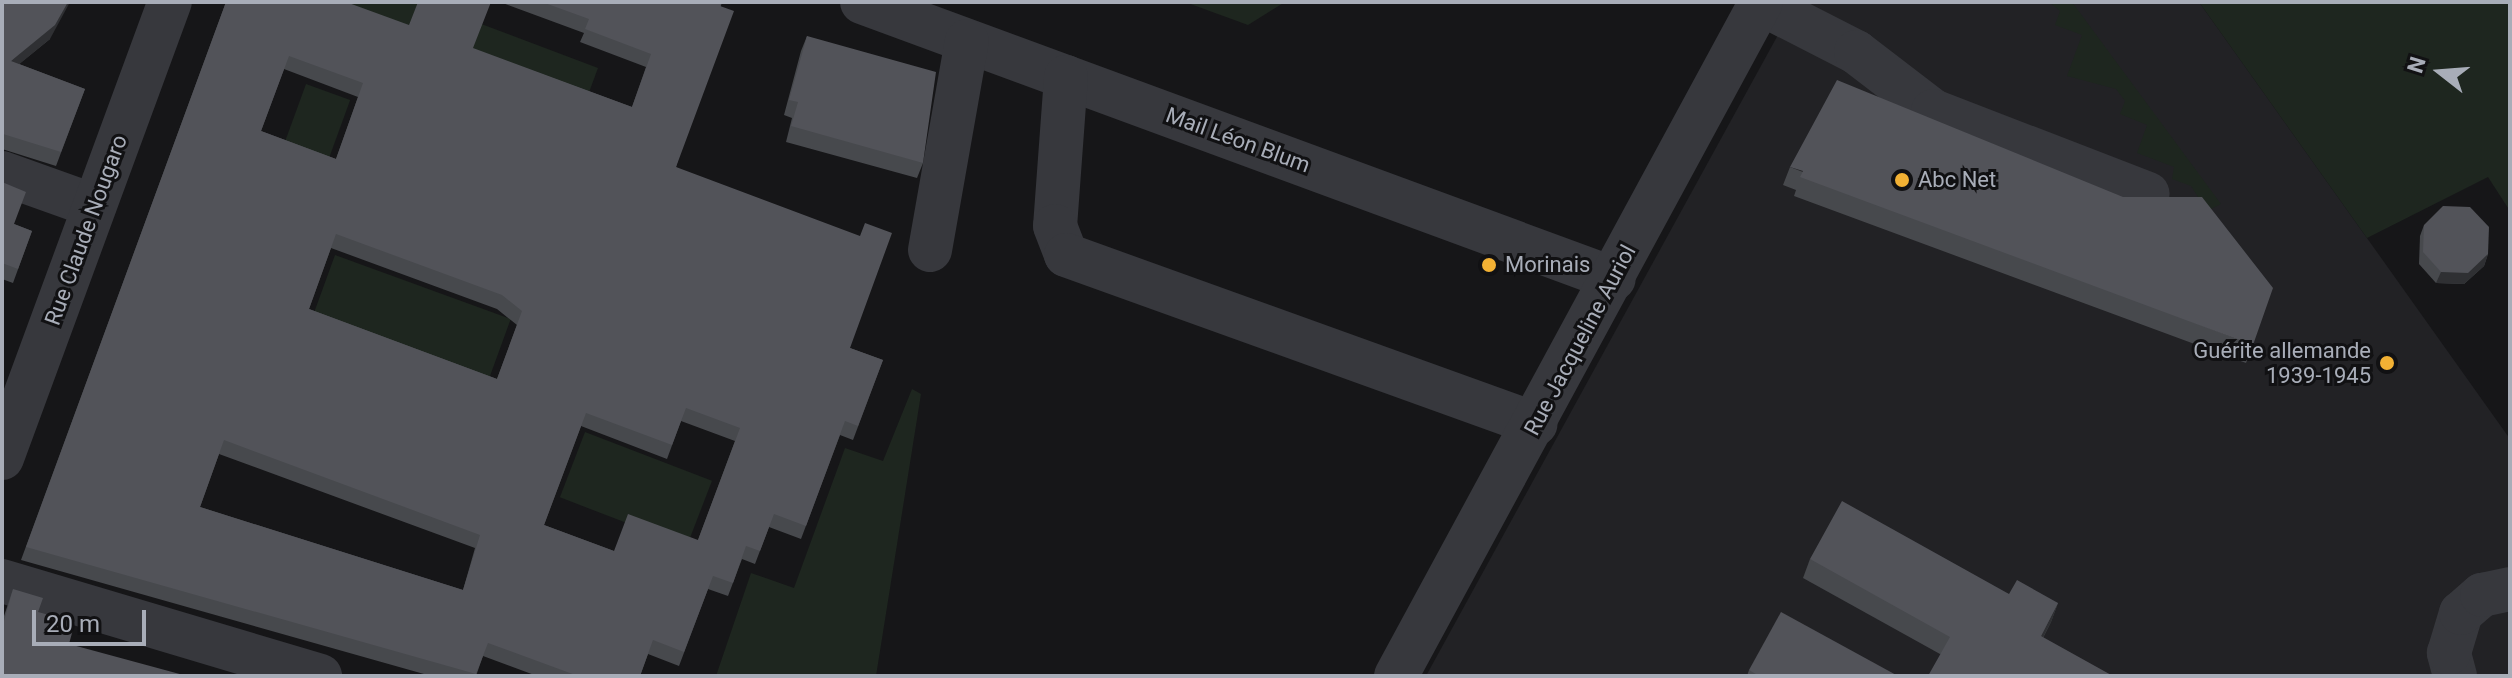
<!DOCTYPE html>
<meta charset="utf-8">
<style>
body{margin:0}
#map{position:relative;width:2512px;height:678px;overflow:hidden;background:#161618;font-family:Roboto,sans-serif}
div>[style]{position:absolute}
.built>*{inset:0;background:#222225}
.green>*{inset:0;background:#1e261f;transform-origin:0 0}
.minor>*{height:44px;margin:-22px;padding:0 22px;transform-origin:22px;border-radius:22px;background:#37383d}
.wall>*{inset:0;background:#47494d}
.shaded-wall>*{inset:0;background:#2f3033}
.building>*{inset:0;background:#525359}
.dots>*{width:22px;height:22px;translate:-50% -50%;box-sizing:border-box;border:4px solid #111113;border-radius:50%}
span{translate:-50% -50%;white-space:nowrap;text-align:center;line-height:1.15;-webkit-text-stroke:6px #111113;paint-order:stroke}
.street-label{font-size:22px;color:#a8adb8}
.poi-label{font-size:22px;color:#a8adb8}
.left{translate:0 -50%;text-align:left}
.right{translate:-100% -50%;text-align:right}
.frame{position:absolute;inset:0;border:4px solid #a8adb8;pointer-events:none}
.north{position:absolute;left:2400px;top:32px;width:80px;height:80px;-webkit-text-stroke:6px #111113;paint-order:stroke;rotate:287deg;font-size:22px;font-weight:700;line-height:32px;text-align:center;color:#a8adb8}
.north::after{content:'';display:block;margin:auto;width:28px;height:36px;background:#a8adb8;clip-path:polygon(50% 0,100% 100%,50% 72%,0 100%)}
.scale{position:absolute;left:32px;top:610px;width:114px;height:36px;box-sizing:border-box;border:4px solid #a8adb8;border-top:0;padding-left:10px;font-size:24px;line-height:28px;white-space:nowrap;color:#a8adb8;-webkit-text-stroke:6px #111113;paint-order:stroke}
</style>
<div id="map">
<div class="built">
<div style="clip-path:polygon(1796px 2px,2199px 2px,2510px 439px,2510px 676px,1426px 676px)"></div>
</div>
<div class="green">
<div style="clip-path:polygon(344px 2px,424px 2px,430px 36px)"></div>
<div style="clip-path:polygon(1185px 2px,1285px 2px,1248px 25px)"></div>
<div style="clip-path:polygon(2049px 2px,2072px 2px,2221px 204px,2207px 211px,2191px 186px,2172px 179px,2174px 167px,2137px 153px,2147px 125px,2120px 114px,2125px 101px,2116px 89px,2067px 76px,2082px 35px,2055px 25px,2060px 11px)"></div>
<div style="clip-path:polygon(2199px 2px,2510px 2px,2510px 211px,2488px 177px,2367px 238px)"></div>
<div style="clip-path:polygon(468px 19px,598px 68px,588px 95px,438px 39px)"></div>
<div style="left:306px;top:84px;width:47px;height:66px;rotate:20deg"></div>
<div style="left:335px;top:255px;width:187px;height:67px;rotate:20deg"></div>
<div style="clip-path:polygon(912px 389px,921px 394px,876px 676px,716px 676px,751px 573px,794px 588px,845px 448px,883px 461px)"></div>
<div style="left:585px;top:432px;width:136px;height:70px;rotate:21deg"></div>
</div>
<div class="minor">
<div style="left:862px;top:2px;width:801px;rotate:20.22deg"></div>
<div style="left:1760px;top:3px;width:108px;rotate:27deg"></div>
<div style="left:1856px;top:52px;width:97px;rotate:37.5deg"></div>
<div style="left:1933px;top:111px;width:230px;rotate:21.1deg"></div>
<div style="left:1066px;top:77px;width:149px;rotate:94.2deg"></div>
<div style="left:1055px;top:226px;width:31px;rotate:69deg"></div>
<div style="left:1066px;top:255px;width:499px;rotate:19.8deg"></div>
<div style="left:2px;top:173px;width:98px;rotate:19.7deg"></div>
<div style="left:930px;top:250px;width:212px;rotate:-80deg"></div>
<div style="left:2px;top:458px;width:486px;rotate:-69.8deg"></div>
<div style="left:2px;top:581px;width:332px;rotate:16.6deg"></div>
<div style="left:1396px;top:676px;width:766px;rotate:-61.56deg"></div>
<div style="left:2455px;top:676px;width:24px;rotate:-105deg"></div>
<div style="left:2449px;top:653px;width:42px;rotate:-73.3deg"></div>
<div style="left:2461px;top:613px;width:28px;rotate:-41deg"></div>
<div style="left:2482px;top:595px;width:29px;rotate:-12deg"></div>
</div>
<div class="wall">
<div style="clip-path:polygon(2px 2px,50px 39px,19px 64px,85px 89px,56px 166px,2px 149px)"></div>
<div style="clip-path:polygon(evenodd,226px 2px,473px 49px,632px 107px,646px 67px,580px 42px,584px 33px,500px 2px,722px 2px,676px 167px,850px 348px,883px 360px,853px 440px,840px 435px,801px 539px,769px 527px,755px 564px,742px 559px,728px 596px,708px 589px,679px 666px,648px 654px,640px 676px,537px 676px,483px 656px,476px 676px,431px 676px,21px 560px,226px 2px,284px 69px,358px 97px,336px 159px,261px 131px,284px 69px,226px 2px,331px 248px,497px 309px,517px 325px,497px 379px,309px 309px,331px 248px,226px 2px,681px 421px,735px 441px,698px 540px,614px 551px,544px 525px,581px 426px,667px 459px,681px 421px,226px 2px,219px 454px,475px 548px,463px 590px,200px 507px,219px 454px)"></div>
<div style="clip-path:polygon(807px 36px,923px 163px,917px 178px,786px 142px,792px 118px,784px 115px,801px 51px)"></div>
<div style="clip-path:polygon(1790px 167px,2253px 345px,2246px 363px,1794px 196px,1796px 190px,1783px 185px)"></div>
<div style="clip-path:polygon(2px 182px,14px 224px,32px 231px,13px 283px,2px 279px)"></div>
<div style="clip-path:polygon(2424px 225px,2488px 254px,2484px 266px,2464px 284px,2436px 283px,2419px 264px,2420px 236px)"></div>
<div style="clip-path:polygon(1810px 559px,2009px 594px,2058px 603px,2051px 622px,2043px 638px,1940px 654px,1803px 578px)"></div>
<div style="clip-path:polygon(13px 589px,2px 676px,2px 622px)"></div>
<div style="clip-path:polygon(1749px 670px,1898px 676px,1747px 676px)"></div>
</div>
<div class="shaded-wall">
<div style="clip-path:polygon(68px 2px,70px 2px,50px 39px,6px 75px,11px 61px)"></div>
<div style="clip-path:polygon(2488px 254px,2484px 266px,2464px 284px,2436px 283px,2441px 272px)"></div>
<div style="clip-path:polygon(2058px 603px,2051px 622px,2034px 655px,2041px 636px)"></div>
</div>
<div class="building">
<div style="clip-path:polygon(2px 2px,68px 2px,55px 25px,11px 61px,85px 89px,61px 152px,3px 134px,2px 136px)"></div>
<div style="clip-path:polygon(evenodd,226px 2px,346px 2px,409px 25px,418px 2px,491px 2px,473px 48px,632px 107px,651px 54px,585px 29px,589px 19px,542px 2px,722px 2px,720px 6px,734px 11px,676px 167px,860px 236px,865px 223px,892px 233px,850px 348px,883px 360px,858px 426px,845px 421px,806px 526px,774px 514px,760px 551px,746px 546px,733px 583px,713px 576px,684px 652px,653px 640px,640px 676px,578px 676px,488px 643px,476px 674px,26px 547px,226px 2px,289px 56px,363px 83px,336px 159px,261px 131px,289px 56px,226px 2px,336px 234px,502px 295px,522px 311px,497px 379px,309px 309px,336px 234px,226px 2px,686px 408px,740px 428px,698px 540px,628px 514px,614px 551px,544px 525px,586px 413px,672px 445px,686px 408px,226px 2px,224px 440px,480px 535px,463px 590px,200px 507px,224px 440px)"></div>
<div style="clip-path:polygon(807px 36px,936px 72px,923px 163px,791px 126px,798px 102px,789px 100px)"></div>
<div style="clip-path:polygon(1837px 80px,2123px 197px,2202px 197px,2273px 288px,2253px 345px,1800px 177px,1803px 171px,1790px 167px)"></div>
<div style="clip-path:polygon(2px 182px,26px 192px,14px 224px,32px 231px,18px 269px,2px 263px)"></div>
<div style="clip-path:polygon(2443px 206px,2470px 207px,2489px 227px,2488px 254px,2468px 273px,2441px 272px,2423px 252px,2424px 225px)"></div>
<div style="clip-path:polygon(1842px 501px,2009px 594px,2017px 580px,2058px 603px,2041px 636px,2113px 676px,1928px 676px,1950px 637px,1810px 559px)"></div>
<div style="clip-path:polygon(13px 589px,43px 598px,38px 612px,75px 622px,69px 644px,187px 676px,2px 676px,2px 628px)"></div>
<div style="clip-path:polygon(1781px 612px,1898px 676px,1759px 676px,1749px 670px)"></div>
</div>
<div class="dots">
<div style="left:1902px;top:180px;background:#f2b134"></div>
<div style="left:1489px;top:265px;background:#f2b134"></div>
<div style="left:2387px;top:363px;background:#f2b134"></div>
</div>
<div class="street-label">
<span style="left:1238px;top:140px;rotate:20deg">Mail Léon Blum</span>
<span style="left:86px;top:230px;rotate:-70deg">Rue Claude Nougaro</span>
<span style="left:1580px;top:340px;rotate:-62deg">Rue Jacqueline Auriol</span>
</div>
<div class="poi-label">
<span class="left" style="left:1918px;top:180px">Abc Net</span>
<span class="left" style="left:1505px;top:265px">Morinais</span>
<span class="right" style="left:2371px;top:363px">Guérite allemande<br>1939-1945</span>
</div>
<div class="frame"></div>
<div class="north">N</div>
<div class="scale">20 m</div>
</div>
